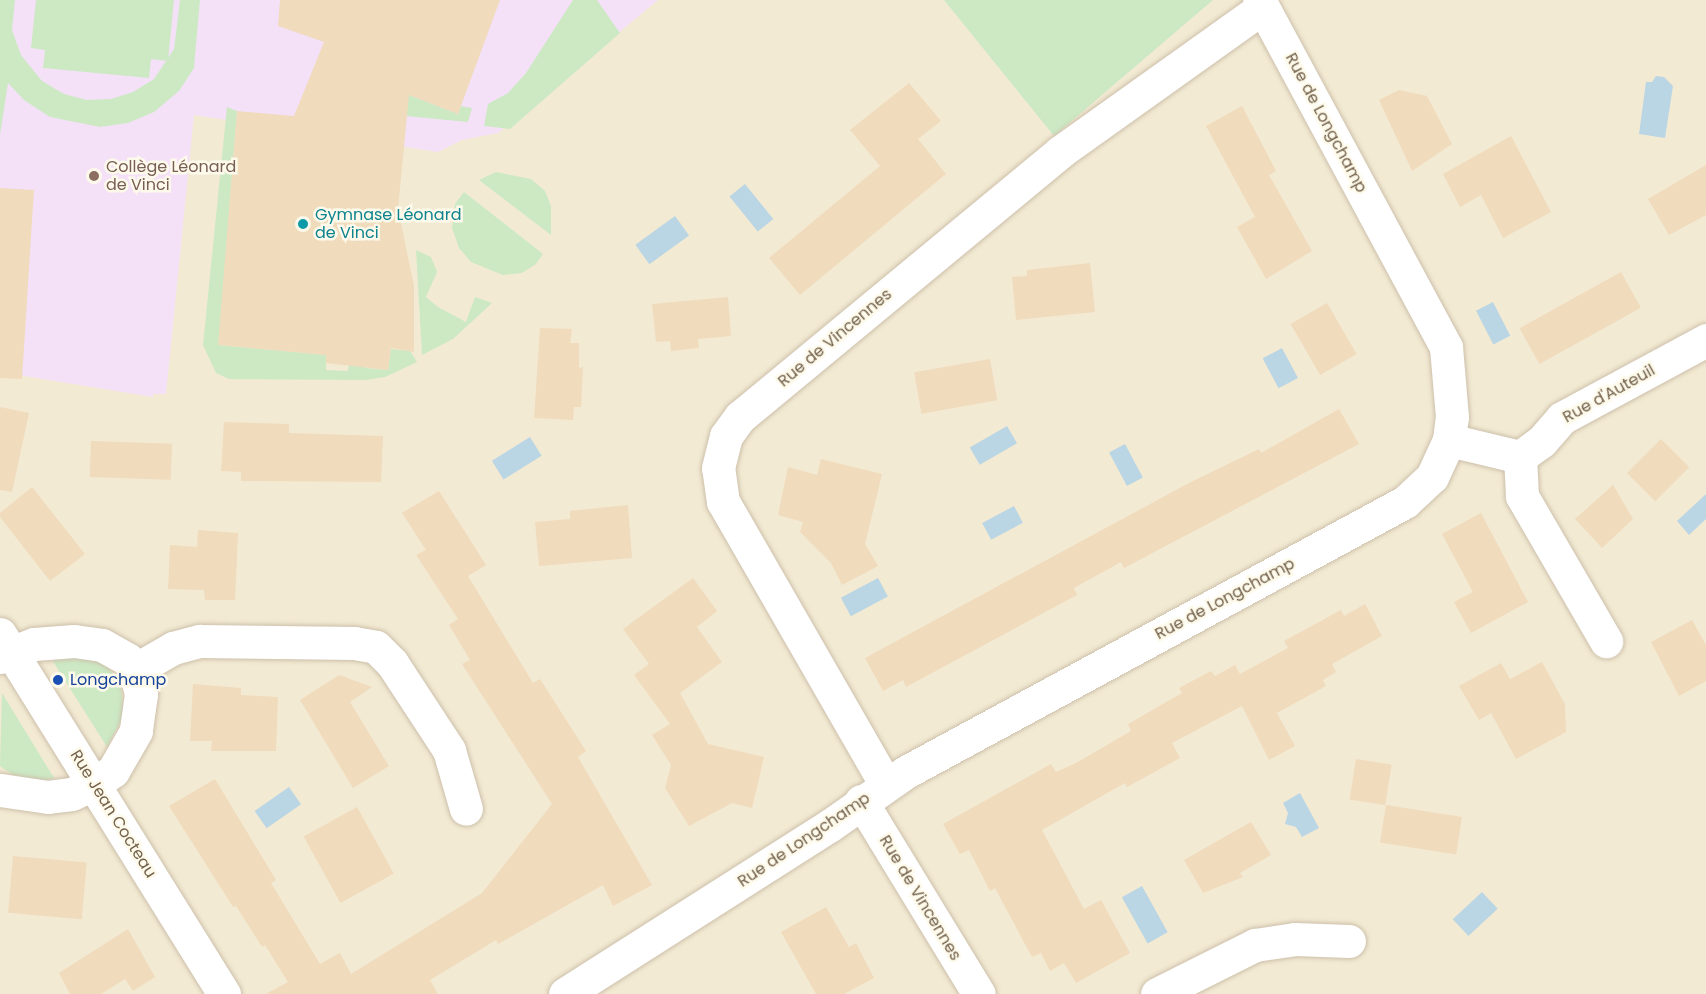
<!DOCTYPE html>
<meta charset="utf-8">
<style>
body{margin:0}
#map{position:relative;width:1706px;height:994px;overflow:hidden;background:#fcf7e5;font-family:Poppins,sans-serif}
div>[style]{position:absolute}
.residential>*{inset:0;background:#f3ead3;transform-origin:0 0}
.education>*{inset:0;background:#f4e1f8}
.green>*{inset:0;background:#cce9c4}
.water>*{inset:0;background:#bad6e4;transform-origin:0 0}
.building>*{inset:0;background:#f0dbbd;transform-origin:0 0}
.roads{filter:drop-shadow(0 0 2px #cdc0ab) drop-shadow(0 0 2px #cdc0ab)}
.minor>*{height:33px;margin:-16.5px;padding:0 16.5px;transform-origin:16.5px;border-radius:16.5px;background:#fff}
.dots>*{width:16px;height:16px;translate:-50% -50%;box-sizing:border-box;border:3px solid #fefaeb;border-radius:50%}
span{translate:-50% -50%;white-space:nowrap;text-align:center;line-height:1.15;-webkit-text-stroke:5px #fefaeb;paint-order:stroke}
.street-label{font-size:16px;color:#73614b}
.education-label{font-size:16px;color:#785e54}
.left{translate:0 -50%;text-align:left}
.culture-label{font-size:16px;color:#0d838f}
.transit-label{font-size:16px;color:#164399}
</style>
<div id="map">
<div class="residential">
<div style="left:0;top:0;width:1706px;height:994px"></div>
</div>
<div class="education">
<div style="clip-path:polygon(0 0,658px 0,498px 133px,462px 140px,438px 152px,194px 115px,166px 394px,153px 394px,153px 397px,0 372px)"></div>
</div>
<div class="green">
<div style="clip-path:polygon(0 0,15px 0,12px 30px,21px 55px,42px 81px,64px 94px,87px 100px,111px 99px,133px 92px,154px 79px,174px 49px,180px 0,200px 0,194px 68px,179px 91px,154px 112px,128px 123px,100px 127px,50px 117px,24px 100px,8px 83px,0 135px)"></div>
<div style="clip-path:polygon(36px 0,174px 0,168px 61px,151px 59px,149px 78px,43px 68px,45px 50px,31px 48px)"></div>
<div style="clip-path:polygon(573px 0,597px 0,620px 33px,510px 129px,484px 126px,488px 104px,508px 93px,526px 73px)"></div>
<div style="clip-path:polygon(944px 0,1213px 0,1054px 136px)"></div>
<div style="clip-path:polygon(371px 80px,458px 114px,460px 106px,472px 108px,468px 122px,363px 112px)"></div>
<div style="clip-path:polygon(227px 107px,237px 111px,219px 345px,326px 355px,326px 370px,348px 371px,350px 357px,367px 368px,388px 370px,391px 349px,410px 351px,417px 362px,385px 377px,366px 380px,229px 379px,216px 373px,203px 345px)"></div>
<div style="clip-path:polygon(496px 172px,531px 179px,545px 191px,551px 206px,551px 235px,479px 180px)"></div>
<div style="clip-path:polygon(464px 192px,543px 254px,536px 264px,522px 273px,503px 275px,471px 262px,459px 248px,452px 228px,455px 204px)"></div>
<div style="clip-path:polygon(416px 250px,431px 257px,437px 272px,426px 297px,438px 307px,466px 322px,475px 297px,492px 303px,453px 339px,422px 355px)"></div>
<div style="clip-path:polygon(65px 657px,97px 658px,120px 680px,124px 715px,107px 747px,52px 660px)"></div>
<div style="clip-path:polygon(2px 693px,54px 778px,41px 782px,13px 775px,0 766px)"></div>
</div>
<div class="water">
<div style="clip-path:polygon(1656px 76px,1664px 77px,1673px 86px,1665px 138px,1639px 134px,1646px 82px,1652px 82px)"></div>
<div style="left:745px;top:184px;width:45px;height:20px;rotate:51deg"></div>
<div style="left:675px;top:216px;width:24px;height:49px;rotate:54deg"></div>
<div style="left:1493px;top:302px;width:38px;height:19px;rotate:63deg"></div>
<div style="left:1282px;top:348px;width:34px;height:22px;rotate:62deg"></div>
<div style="left:1007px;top:426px;width:20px;height:43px;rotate:60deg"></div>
<div style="left:530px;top:437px;width:22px;height:45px;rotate:58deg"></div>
<div style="left:1125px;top:444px;width:38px;height:18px;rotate:62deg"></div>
<div style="clip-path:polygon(1706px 494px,1706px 519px,1689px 535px,1677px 521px)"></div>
<div style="left:1014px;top:506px;width:19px;height:36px;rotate:62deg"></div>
<div style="left:878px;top:578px;width:21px;height:42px;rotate:62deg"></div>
<div style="left:289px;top:787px;width:21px;height:42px;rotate:55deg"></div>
<div style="clip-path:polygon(1300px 793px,1319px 828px,1302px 837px,1296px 827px,1285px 824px,1288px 813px,1283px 803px)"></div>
<div style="left:1142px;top:886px;width:53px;height:23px;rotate:61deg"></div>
<div style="left:1482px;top:892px;width:23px;height:40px;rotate:47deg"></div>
</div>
<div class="building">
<div style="clip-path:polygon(280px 0,500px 0,458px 114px,409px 95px,398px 209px,414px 286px,414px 352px,391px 348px,388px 370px,326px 363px,326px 355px,218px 345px,237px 111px,294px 116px,324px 42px,278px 26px)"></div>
<div style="clip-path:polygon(909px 83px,941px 121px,918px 139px,946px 174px,800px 295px,769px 258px,880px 166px,850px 130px)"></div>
<div style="clip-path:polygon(1399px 90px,1427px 96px,1452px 144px,1412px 171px,1379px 100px)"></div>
<div style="clip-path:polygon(1242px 106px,1276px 171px,1269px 175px,1312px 251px,1266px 279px,1237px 227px,1255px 217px,1206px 126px)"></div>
<div style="clip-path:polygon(1511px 136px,1551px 212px,1503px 238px,1481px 195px,1460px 207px,1443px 174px)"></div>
<div style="clip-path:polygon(1706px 165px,1706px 215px,1669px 235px,1648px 199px)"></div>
<div style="clip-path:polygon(0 188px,34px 190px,22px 379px,0 378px)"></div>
<div style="clip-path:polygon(1090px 263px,1095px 312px,1016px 320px,1012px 277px,1027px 276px,1027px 270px)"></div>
<div style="left:1621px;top:272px;width:41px;height:116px;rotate:61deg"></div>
<div style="clip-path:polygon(728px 297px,731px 336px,698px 339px,699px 348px,671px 351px,670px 341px,656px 342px,652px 304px)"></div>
<div style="left:1327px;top:303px;width:59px;height:42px;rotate:60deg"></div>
<div style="clip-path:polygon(540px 328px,572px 329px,570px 343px,579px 343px,579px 368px,583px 367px,581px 407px,574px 407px,573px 420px,534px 418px)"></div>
<div style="left:990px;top:359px;width:42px;height:77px;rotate:80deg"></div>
<div style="clip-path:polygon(0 407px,29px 413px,12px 492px,0 490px)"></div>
<div style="clip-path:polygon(1339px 409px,1359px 444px,1124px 568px,1121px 562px,1074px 588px,1077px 595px,906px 687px,903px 680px,883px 691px,865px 658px,1189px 483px,1259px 449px,1261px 453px)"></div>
<div style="clip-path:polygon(224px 422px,289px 424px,289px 433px,383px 436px,381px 482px,241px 481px,241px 472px,221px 471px)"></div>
<div style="left:1661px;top:439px;width:40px;height:48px;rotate:45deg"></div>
<div style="left:91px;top:441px;width:81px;height:36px;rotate:2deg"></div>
<div style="clip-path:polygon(821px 459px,882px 474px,865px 544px,878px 566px,842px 585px,831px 563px,800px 532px,803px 522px,778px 515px,788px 467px,817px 475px)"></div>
<div style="clip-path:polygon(1613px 485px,1633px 519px,1602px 548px,1575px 519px)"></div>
<div style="clip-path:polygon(32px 487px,85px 554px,50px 581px,0 517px,0 513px)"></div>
<div style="clip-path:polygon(439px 491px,486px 565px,468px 576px,533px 683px,540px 679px,586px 751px,578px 757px,652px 885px,613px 906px,603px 885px,498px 944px,496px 940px,430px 980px,438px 994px,266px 994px,288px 982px,265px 945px,262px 947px,236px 906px,233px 907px,169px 806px,215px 779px,276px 880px,271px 883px,320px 964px,340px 953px,351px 974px,482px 893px,552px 804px,462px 664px,470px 660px,449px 625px,458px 619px,416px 555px,426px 550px,402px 513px)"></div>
<div style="clip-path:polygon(628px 505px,632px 558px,539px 566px,535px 522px,570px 519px,570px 511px)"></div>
<div style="clip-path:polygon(1481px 513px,1528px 602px,1471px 633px,1454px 602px,1473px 592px,1442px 534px)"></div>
<div style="clip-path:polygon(198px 530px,238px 533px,235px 600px,205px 600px,204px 590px,168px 589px,170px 545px,197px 547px)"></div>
<div style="clip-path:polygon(693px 578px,717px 611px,697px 627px,722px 662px,680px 693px,708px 744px,764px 757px,752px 808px,732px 803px,689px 826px,665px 788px,671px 765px,652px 735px,670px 724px,634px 675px,649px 664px,623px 629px)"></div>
<div style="clip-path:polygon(1365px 604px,1382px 636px,1332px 664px,1336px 672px,1323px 680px,1326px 686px,1277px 713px,1295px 746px,1269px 760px,1242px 706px,1172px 743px,1180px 758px,1127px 787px,1125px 783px,1042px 830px,1084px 909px,1101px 900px,1130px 953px,1076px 983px,1064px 963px,1050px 971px,1041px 953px,1032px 957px,995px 888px,990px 891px,969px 850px,960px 854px,943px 824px,1051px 764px,1056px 772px,1076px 763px,1131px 731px,1128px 724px,1182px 693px,1179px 688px,1211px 671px,1215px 676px,1235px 665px,1240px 674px,1288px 648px,1284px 641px,1341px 610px,1344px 616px)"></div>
<div style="clip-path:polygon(1692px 620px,1706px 645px,1706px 681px,1679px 696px,1651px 642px)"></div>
<div style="clip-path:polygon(1542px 662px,1565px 704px,1566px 732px,1516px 759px,1491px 713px,1479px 720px,1459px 686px,1501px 663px,1510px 679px)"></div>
<div style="clip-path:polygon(339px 675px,372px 687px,350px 702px,389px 766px,353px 788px,300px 700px)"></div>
<div style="clip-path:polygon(193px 684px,241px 688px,241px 695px,278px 697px,276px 751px,211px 751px,212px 741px,190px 741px)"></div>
<div style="left:1356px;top:759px;width:36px;height:41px;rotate:9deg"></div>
<div style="left:1386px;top:805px;width:77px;height:38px;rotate:9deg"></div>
<div style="left:357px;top:807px;width:76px;height:61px;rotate:61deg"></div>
<div style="clip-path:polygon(1251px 822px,1271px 855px,1240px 873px,1243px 877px,1203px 893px,1184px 860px)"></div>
<div style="left:13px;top:856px;width:74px;height:57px;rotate:5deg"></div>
<div style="clip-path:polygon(826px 907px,849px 947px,856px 943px,874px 978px,844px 994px,816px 994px,781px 932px)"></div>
<div style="clip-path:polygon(128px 929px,155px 977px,133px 991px,125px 979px,101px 994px,70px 994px,59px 973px)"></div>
</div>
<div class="roads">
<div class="minor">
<div style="left:1449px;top:440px;width:73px;rotate:13.5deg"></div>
<div style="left:1520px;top:457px;width:26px;rotate:-36deg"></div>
<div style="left:1541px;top:442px;width:32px;rotate:-49deg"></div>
<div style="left:1562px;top:418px;width:164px;rotate:-28.4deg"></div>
<div style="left:1520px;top:457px;width:39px;rotate:87deg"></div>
<div style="left:1522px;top:496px;width:168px;rotate:59.9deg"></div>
<div style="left:0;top:634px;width:424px;rotate:58.1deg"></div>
<div style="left:0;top:657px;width:36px;rotate:-21deg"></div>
<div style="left:34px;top:644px;width:40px;rotate:-4.3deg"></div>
<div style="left:74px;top:641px;width:28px;rotate:8deg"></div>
<div style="left:102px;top:645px;width:29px;rotate:29deg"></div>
<div style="left:127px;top:659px;width:14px;rotate:54deg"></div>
<div style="left:135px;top:670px;width:25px;rotate:76deg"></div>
<div style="left:141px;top:694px;width:37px;rotate:98deg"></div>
<div style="left:136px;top:731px;width:46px;rotate:119.9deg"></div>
<div style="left:113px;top:771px;width:23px;rotate:146deg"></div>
<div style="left:94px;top:784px;width:24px;rotate:156deg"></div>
<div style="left:72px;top:794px;width:24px;rotate:173deg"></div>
<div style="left:48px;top:797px;width:49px;rotate:-171.7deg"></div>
<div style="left:135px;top:670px;width:44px;rotate:-30.1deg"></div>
<div style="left:173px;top:648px;width:28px;rotate:-15deg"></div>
<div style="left:200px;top:641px;width:154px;rotate:0.7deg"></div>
<div style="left:354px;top:643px;width:22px;rotate:10deg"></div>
<div style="left:376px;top:647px;width:23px;rotate:45deg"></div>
<div style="left:392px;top:663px;width:104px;rotate:56.8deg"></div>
<div style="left:449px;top:750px;width:61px;rotate:73.9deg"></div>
<div style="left:886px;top:785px;width:327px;rotate:-119.9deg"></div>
<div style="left:723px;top:502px;width:34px;rotate:-98deg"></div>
<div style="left:718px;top:468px;width:33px;rotate:-76deg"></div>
<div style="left:726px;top:436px;width:24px;rotate:-54deg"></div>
<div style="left:740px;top:417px;width:415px;rotate:-39.6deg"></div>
<div style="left:1060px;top:152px;width:249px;rotate:-35.5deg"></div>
<div style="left:861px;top:801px;width:226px;rotate:58.6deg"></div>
<div style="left:565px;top:994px;width:313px;rotate:-32.5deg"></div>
<div style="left:829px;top:826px;width:94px;rotate:-35deg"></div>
<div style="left:906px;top:772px;width:567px;rotate:-28.42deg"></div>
<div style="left:1405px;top:502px;width:37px;rotate:-43deg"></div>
<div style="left:1432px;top:477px;width:41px;rotate:-65.3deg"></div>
<div style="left:1449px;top:440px;width:23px;rotate:-83deg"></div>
<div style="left:1452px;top:417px;width:70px;rotate:-94.9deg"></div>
<div style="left:1446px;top:347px;width:394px;rotate:-118.3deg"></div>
<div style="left:1157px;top:994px;width:110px;rotate:-26.6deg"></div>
<div style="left:1255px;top:945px;width:40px;rotate:-8.5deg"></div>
<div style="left:1295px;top:939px;width:54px;rotate:2.1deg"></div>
</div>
</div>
<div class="dots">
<div style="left:94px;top:176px;background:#8d6e63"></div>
<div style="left:303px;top:224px;background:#0f9aa8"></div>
<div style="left:58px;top:680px;background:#1a4fb4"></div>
</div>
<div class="street-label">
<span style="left:1326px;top:123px;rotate:62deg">Rue de Longchamp</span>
<span style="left:835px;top:338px;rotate:-40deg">Rue de Vincennes</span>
<span style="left:1609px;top:394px;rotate:-29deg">Rue d'Auteuil</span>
<span style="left:1225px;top:599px;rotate:-28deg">Rue de Longchamp</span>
<span style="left:113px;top:814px;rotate:58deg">Rue Jean Cocteau</span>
<span style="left:804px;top:840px;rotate:-34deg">Rue de Longchamp</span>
<span style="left:920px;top:898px;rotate:59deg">Rue de Vincennes</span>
</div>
<div class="education-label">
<span class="left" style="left:106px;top:176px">Collège Léonard<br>de Vinci</span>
</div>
<div class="culture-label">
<span class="left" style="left:315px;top:224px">Gymnase Léonard<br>de Vinci</span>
</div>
<div class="transit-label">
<span class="left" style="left:70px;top:680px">Longchamp</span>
</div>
</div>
